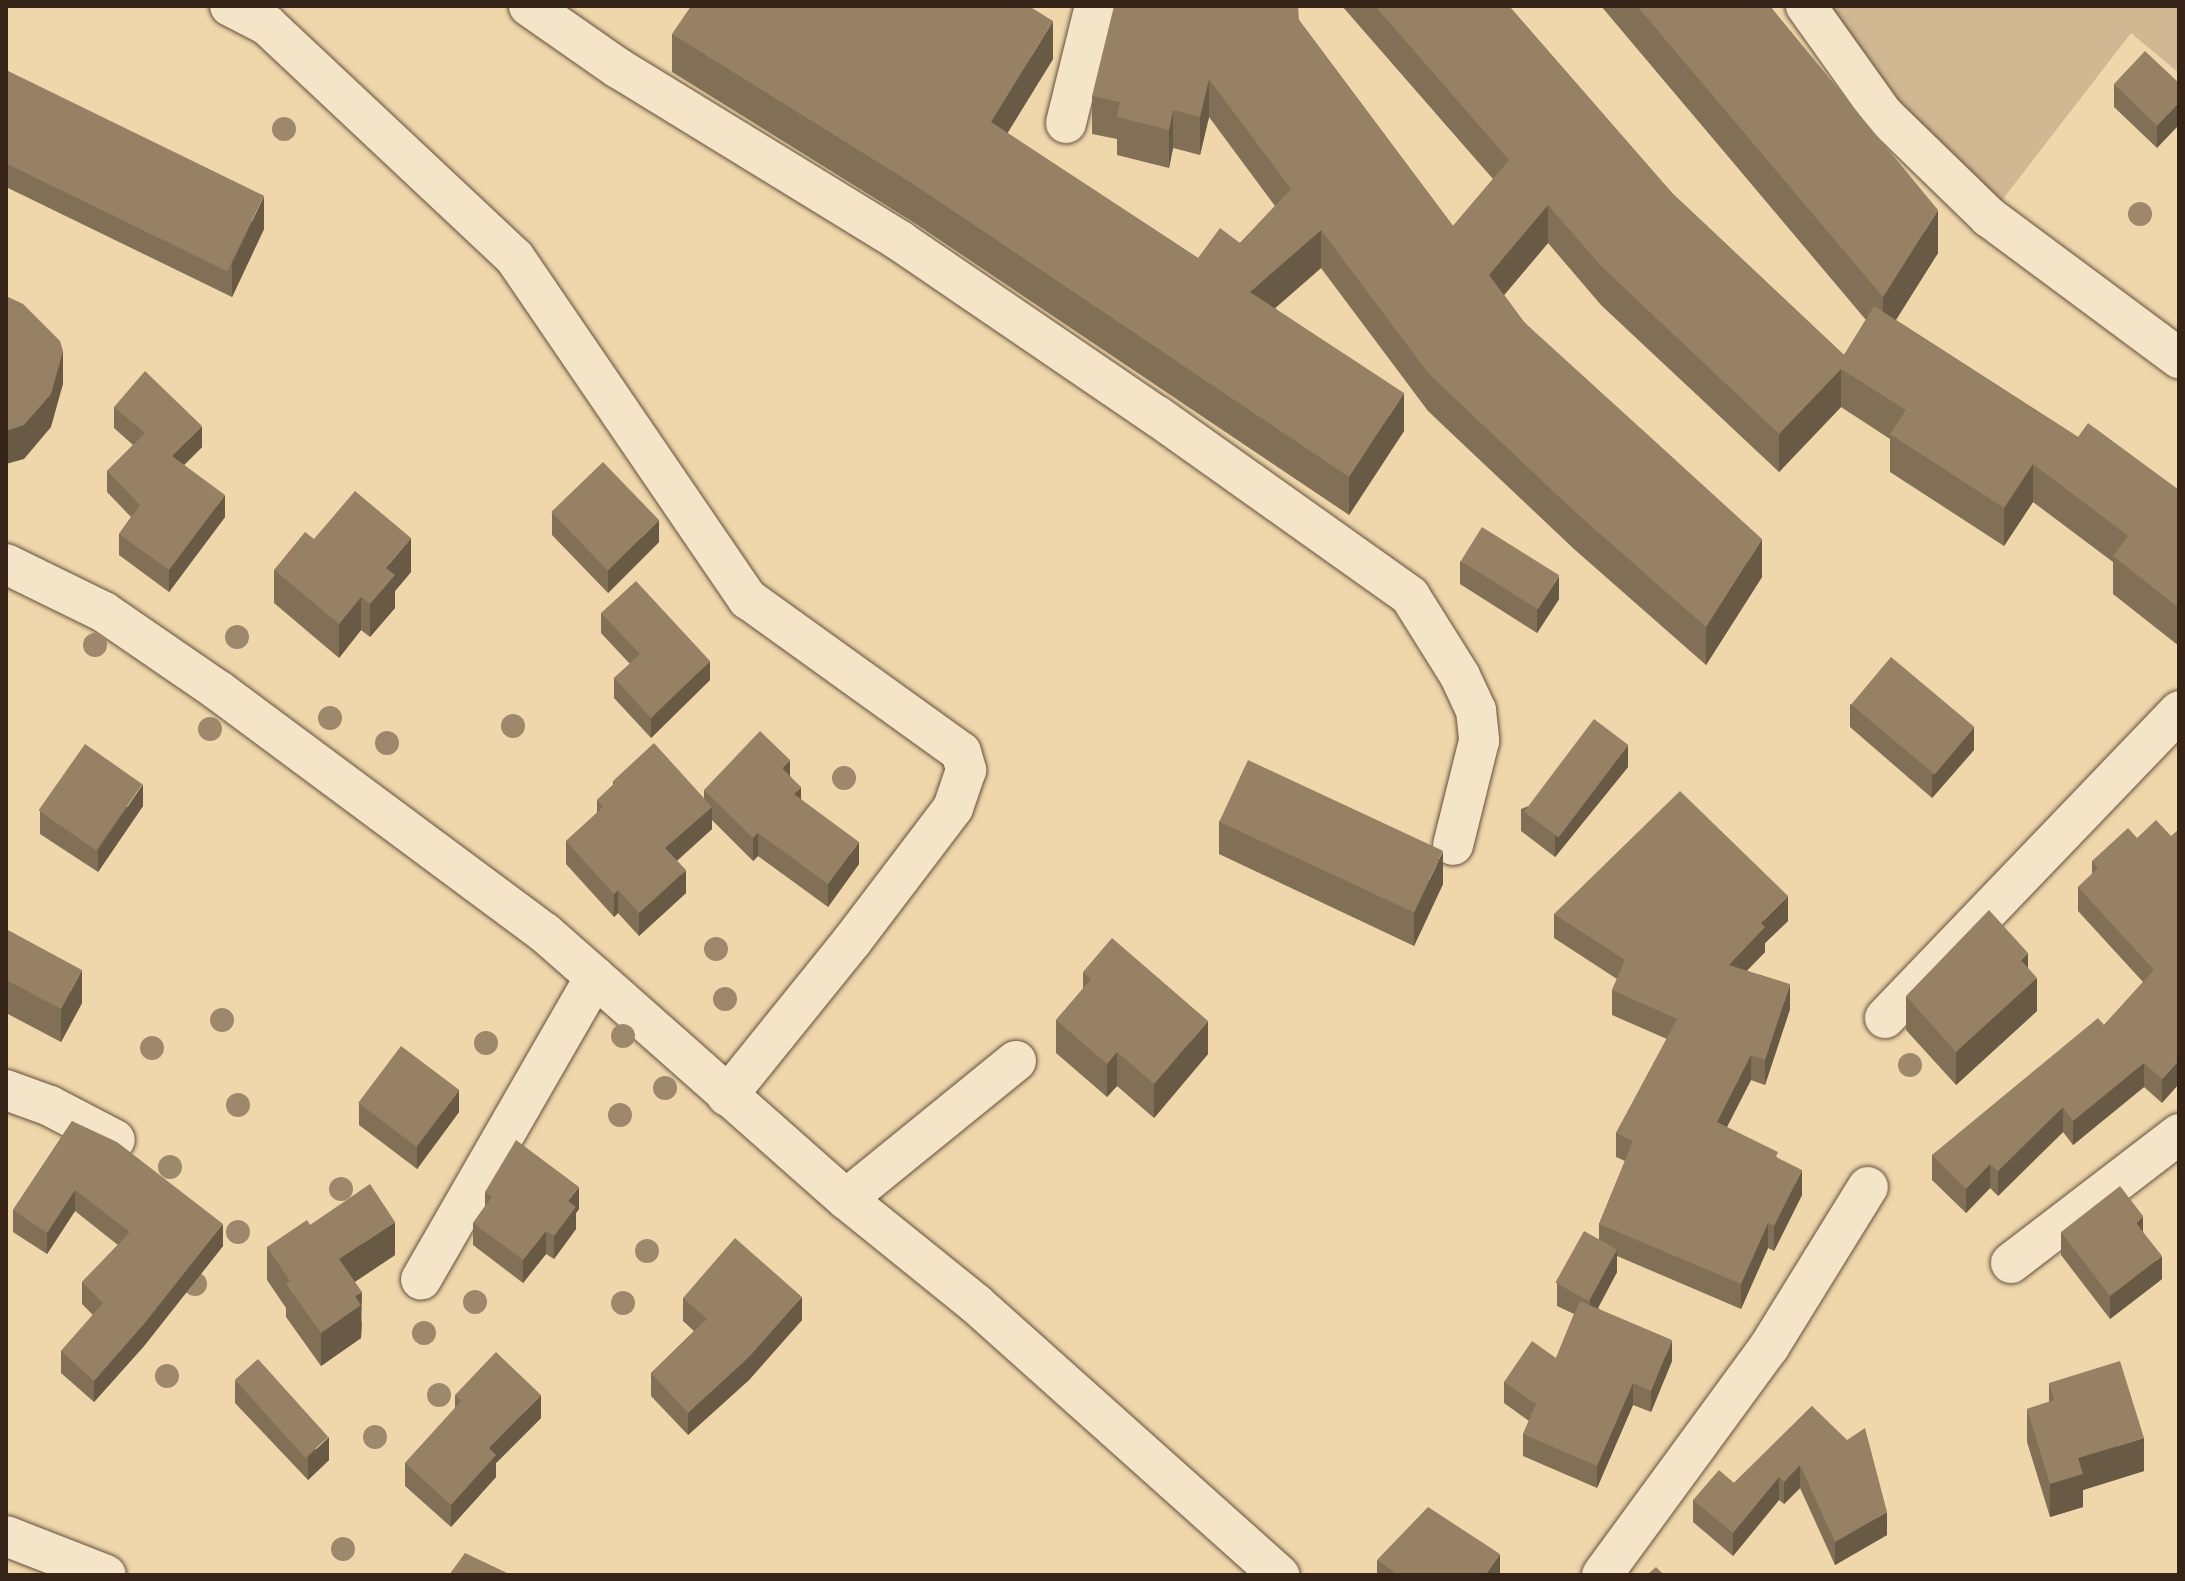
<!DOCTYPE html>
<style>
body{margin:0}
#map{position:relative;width:2185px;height:1581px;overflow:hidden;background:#efd7ab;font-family:"Libre Caslon Text",serif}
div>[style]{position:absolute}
.green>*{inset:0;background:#cfb892}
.roads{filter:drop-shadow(0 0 2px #64503d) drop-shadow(0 0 2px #64503d)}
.street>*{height:40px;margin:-20px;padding:0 20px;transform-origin:20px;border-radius:20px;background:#f5e5c8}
.trees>*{width:24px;height:24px;margin:-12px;border-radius:50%;background:#9e886b}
.wall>*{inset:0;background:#816f56}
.shaded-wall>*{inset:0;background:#695a46}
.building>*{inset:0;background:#968164;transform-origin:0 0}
span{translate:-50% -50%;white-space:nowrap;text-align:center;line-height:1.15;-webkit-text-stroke:7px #f5e5c8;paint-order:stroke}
.frame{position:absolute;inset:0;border:8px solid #352318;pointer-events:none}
</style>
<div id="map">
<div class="green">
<div style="clip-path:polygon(1806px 6px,2179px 6px,2179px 73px,2131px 33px,1989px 217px)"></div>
</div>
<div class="roads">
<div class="street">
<div style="left:230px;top:6px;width:42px;rotate:27.2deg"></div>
<div style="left:267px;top:25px;width:340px;rotate:43.2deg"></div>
<div style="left:515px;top:258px;width:413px;rotate:55.7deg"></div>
<div style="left:748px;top:599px;width:262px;rotate:35.7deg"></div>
<div style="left:961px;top:752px;width:19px;rotate:74deg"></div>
<div style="left:966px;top:770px;width:40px;rotate:108.9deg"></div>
<div style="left:953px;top:808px;width:167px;rotate:127.2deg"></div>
<div style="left:852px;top:941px;width:199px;rotate:128.9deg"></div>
<div style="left:529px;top:6px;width:108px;rotate:34.9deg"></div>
<div style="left:618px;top:68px;width:331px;rotate:31.5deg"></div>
<div style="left:900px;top:241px;width:311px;rotate:34.3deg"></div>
<div style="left:1157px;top:416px;width:310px;rotate:35.4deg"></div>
<div style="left:1410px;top:596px;width:94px;rotate:58deg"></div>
<div style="left:1460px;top:676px;width:38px;rotate:65deg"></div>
<div style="left:1476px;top:710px;width:31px;rotate:84deg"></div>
<div style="left:1479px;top:741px;width:107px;rotate:104deg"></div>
<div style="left:1806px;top:6px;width:133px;rotate:54.5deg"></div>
<div style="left:1883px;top:114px;width:148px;rotate:44.2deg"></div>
<div style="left:1989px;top:217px;width:237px;rotate:36.6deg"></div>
<div style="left:1066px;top:123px;width:121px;rotate:-76.1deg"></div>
<div style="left:6px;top:564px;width:109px;rotate:26.1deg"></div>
<div style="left:104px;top:612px;width:140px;rotate:34.5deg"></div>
<div style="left:219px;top:691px;width:406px;rotate:36.6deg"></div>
<div style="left:545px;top:933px;width:67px;rotate:41.3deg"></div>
<div style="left:595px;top:977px;width:349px;rotate:119.9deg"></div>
<div style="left:595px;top:977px;width:335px;rotate:41.5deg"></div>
<div style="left:846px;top:1199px;width:167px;rotate:38.9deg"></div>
<div style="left:976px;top:1304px;width:407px;rotate:41.8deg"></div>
<div style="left:1885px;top:1018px;width:425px;rotate:-46.2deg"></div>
<div style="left:6px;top:1090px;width:47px;rotate:20deg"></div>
<div style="left:50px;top:1106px;width:73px;rotate:27.6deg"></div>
<div style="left:846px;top:1199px;width:219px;rotate:-39.1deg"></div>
<div style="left:2011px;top:1263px;width:212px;rotate:-37.5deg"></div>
<div style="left:6px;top:1536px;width:107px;rotate:21.3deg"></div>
<div style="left:1602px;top:1575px;width:283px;rotate:-53.8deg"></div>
<div style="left:1769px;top:1347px;width:188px;rotate:-58.3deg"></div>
</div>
</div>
<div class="trees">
<div style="left:284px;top:129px"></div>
<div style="left:2140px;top:214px"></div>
<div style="left:237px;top:637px"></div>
<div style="left:95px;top:645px"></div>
<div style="left:330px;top:718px"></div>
<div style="left:513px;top:726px"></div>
<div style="left:210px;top:729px"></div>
<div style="left:387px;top:743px"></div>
<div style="left:844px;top:778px"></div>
<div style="left:716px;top:949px"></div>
<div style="left:725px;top:999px"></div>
<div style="left:222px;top:1020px"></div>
<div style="left:623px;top:1036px"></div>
<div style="left:486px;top:1043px"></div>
<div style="left:152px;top:1048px"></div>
<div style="left:1910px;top:1065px"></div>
<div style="left:665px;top:1088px"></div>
<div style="left:238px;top:1105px"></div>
<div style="left:620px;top:1115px"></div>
<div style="left:170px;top:1167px"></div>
<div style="left:341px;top:1189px"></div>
<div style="left:238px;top:1232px"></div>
<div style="left:647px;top:1251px"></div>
<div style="left:195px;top:1284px"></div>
<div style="left:475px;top:1302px"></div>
<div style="left:623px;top:1303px"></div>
<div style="left:424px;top:1333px"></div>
<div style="left:167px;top:1376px"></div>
<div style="left:439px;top:1395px"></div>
<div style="left:375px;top:1437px"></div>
<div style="left:343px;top:1549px"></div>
</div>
<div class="wall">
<div style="clip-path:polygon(1342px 6px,1509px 6px,1672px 193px,1844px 355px,1866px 320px,1601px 6px,1770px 6px,1938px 253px,1896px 320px,2078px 437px,2179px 490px,2179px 646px,2113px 594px,2113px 562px,2033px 502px,2004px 546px,1890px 472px,1890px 439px,1841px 407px,1779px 472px,1601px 305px,1548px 243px,1504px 295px,1524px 322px,1762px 577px,1706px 665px,1574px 549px,1428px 411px,1321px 268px,1275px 308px,1404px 431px,1349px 515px,913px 222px,672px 72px,672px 34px,1053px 59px,1007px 133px,1198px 258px,1240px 243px,1275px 206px,1209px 117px,1200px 155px,1173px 148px,1169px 168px,1117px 155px,1117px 139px,1092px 134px,1092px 96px,1299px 20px,1453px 226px,1493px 179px)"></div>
<div style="clip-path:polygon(6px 70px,264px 229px,232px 297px,6px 187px)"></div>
<div style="clip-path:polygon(2179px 83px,2157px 148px,2114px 107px,2114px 84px)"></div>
<div style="clip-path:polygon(114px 407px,202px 447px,184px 465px,225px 517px,169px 592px,119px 555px,119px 534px,131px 517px,107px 492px,107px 471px,133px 445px,114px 428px)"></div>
<div style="clip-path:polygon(552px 513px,659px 542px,608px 593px,552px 535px)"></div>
<div style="clip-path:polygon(314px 539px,411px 572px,395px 591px,395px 608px,370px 637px,361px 630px,339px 658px,274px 603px,274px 570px)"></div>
<div style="clip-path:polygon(1460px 561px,1559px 599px,1537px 633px,1460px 584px)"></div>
<div style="clip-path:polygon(601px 613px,710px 680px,651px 738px,614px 698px,614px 678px,630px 664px,601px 633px)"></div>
<div style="clip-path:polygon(1850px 704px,1974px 750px,1932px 798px,1850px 727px)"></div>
<div style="clip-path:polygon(1628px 767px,1555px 857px,1521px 831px,1521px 809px)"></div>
<div style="clip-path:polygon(790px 776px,801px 799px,859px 864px,828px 907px,758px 856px,753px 861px,712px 820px,712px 829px,677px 861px,686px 893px,639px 936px,618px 913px,614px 917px,566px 864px,566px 841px,597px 813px,597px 800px,613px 785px,613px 781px,704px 798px,704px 790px)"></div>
<div style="clip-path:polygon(143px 806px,98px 872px,40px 834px,40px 811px)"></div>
<div style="clip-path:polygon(1219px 821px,1443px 884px,1414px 946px,1219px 854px)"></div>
<div style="clip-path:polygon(2171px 836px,2162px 1103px,2144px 1087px,2073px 1145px,2063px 1132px,1998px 1196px,1990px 1188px,1966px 1213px,1932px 1180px,1932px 1155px,2104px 1025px,2143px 982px,2078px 911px,2078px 887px,2092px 874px,2092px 861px,2137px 838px)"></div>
<div style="clip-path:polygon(1554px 914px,1788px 921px,1765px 943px,1765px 952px,1747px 970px,1790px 1009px,1765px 1085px,1751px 1080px,1727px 1127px,1778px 1158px,1802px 1195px,1774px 1251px,1768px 1248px,1741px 1309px,1617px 1256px,1617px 1272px,1598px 1308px,1672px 1361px,1651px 1412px,1633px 1405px,1597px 1488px,1523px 1456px,1523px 1434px,1529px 1421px,1504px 1403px,1504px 1382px,1556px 1358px,1574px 1314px,1557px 1306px,1557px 1283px,1599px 1239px,1599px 1224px,1625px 1161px,1616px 1157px,1616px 1133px,1667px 1039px,1612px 1015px,1612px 990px,1617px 979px,1554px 938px)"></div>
<div style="clip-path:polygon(6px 929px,82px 1003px,61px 1042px,6px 1013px)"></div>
<div style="clip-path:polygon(2028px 969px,2037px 1011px,1956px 1085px,1906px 1030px,1906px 996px)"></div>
<div style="clip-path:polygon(1083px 972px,1208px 1054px,1154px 1118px,1117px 1086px,1107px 1097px,1056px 1053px,1056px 1020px,1083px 989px)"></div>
<div style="clip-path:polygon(359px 1103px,459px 1112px,417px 1169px,359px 1125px)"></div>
<div style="clip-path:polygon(72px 1121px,223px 1246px,144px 1346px,94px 1402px,61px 1373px,61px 1351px,93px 1315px,82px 1304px,82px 1282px,118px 1245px,75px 1211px,47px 1254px,13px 1232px,13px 1210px)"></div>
<div style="clip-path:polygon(485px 1192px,579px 1209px,576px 1213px,576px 1229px,554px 1259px,546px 1254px,523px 1283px,473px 1245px,473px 1223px,485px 1206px)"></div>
<div style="clip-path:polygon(310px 1225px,395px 1255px,355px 1282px,362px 1325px,361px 1338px,321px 1366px,286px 1317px,286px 1308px,267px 1280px,267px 1247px)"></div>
<div style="clip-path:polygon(2061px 1232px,2143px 1232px,2162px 1279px,2110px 1319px,2061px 1255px)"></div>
<div style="clip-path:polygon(683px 1298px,802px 1320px,749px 1380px,688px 1435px,651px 1396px,651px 1373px,694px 1331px,683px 1321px)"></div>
<div style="clip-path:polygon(235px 1380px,329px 1460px,308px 1480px,235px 1403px)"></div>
<div style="clip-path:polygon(2049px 1383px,2144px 1471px,2083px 1490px,2083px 1507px,2050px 1517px,2027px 1442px,2027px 1409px,2049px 1402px)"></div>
<div style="clip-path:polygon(455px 1395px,541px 1418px,496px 1463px,496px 1477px,451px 1527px,405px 1486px,405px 1463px,455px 1409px)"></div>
<div style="clip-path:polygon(1812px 1406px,1887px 1535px,1835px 1565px,1800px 1488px,1784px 1504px,1779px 1500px,1733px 1556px,1693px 1522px,1693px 1500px,1734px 1483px)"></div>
<div style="clip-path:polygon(1377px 1560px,1500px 1575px,1377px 1575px)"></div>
</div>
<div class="shaded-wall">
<div style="clip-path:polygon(1053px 21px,1053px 59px,991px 160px,991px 122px)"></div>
<div style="clip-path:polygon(1209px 79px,1209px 117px,1200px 155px,1200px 117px)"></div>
<div style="clip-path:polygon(2179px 102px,2179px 125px,2157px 148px,2157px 126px)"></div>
<div style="clip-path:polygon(1173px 110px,1173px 148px,1169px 168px,1169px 130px)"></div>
<div style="clip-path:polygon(264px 196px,264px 229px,232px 297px,232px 264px)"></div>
<div style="clip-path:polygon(1548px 205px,1548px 243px,1489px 313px,1489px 275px)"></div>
<div style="clip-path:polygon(1938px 210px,1938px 253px,1883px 340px,1883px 297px)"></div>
<div style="clip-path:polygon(1321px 230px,1321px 268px,1250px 330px,1250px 292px)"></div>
<div style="clip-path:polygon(63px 351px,63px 384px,51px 427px,24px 459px,6px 464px,6px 431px)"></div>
<div style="clip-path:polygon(1841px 369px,1841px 407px,1779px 472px,1779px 434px)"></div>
<div style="clip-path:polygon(1404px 393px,1404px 431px,1349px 515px,1349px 477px)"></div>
<div style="clip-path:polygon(202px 426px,202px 447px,172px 477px,172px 456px)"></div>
<div style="clip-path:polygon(2033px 464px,2033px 502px,2004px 546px,2004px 508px)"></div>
<div style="clip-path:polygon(225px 495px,225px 517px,169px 592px,169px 570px)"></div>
<div style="clip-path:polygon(659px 520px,659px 542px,608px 593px,608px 571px)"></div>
<div style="clip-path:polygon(411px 538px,411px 572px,395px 591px,395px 608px,370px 637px,370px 604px,386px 568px)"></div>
<div style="clip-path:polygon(1762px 539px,1762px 577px,1706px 665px,1706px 627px)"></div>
<div style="clip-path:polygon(1559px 576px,1559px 599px,1537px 633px,1537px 610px)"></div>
<div style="clip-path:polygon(361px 597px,361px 630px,339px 658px,339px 624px)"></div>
<div style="clip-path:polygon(7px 632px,7px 663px,6px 667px,6px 636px)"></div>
<div style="clip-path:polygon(710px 661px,710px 680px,651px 738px,651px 718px)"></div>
<div style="clip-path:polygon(1974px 727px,1974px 750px,1932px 798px,1932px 775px)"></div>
<div style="clip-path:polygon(1628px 745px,1628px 767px,1555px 857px,1555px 835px)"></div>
<div style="clip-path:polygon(790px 760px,790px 783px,782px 768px)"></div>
<div style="clip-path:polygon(143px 784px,143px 806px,98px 872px,98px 850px)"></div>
<div style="clip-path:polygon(801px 787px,801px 809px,794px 794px)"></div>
<div style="clip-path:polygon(712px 807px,712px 829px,665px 871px,665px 848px)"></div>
<div style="clip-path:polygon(758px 833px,758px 856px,753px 861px,753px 838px)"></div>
<div style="clip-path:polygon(859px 842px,859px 864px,828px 907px,828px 884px)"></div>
<div style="clip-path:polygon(1443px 851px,1443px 884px,1414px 946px,1414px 913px)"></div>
<div style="clip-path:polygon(686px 870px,686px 893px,639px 936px,639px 913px)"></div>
<div style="clip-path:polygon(618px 890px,618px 913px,614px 917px,614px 894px)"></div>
<div style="clip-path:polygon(1788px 896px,1788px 921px,1765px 943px,1765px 952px,1729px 989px,1729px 965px,1761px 923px)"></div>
<div style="clip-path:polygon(2028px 953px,2028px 985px,2037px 978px,2037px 1011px,1956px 1085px,1956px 1052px,2021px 960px)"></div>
<div style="clip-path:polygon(82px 970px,82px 1003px,61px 1042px,61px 1009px)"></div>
<div style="clip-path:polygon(1790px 984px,1790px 1009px,1765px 1085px,1765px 1060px)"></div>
<div style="clip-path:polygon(1208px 1021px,1208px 1054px,1154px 1118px,1154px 1084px)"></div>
<div style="clip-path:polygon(1117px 1052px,1117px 1086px,1107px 1097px,1107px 1064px)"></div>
<div style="clip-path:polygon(1751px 1055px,1751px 1080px,1717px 1146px,1717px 1122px)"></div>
<div style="clip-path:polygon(2179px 1060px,2179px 1084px,2162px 1103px,2162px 1079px)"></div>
<div style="clip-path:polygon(2144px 1063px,2144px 1087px,2073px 1145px,2073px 1121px)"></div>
<div style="clip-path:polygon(459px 1090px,459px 1112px,417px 1169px,417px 1146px)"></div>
<div style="clip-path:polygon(2063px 1107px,2063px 1132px,1998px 1196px,1998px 1171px)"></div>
<div style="clip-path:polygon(1990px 1164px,1990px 1188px,1966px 1213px,1966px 1189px)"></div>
<div style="clip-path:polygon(1802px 1170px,1802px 1195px,1774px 1251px,1774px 1226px)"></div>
<div style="clip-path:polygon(579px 1187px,579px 1209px,576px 1213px,576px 1229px,554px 1259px,554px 1236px,568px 1201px)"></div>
<div style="clip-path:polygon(75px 1190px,75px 1211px,47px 1254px,47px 1233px)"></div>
<div style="clip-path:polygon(2143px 1216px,2143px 1239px,2136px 1223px)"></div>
<div style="clip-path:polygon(395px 1222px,395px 1255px,339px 1292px,339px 1259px)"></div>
<div style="clip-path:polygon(1768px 1223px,1768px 1248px,1741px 1309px,1741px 1284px)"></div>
<div style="clip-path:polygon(223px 1224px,223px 1246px,144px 1346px,94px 1402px,94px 1381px)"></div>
<div style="clip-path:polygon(546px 1231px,546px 1254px,523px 1283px,523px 1260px)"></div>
<div style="clip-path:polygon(1617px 1249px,1617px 1272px,1590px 1323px,1590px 1300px)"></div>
<div style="clip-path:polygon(2162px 1256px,2162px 1279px,2110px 1319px,2110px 1296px)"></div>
<div style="clip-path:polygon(362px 1292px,361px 1338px,321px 1366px,321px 1333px,355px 1296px)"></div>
<div style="clip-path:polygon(802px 1297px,802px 1320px,749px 1380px,688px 1435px,688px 1413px)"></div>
<div style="clip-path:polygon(1672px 1340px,1672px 1361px,1651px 1412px,1651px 1391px)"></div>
<div style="clip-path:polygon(1633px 1383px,1633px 1405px,1597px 1488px,1597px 1466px)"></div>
<div style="clip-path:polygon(541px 1395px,541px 1418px,496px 1463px,496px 1477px,451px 1527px,451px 1505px,489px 1448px)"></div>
<div style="clip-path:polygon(329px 1437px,329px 1460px,308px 1480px,308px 1457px)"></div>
<div style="clip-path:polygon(2144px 1438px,2144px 1471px,2083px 1490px,2083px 1507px,2050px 1517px,2050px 1484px,2078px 1458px)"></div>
<div style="clip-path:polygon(1800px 1465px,1800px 1488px,1784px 1504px,1784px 1482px)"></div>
<div style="clip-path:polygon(1779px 1477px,1779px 1500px,1733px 1556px,1733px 1533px)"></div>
<div style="clip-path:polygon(1887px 1512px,1887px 1535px,1835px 1565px,1835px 1542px)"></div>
<div style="clip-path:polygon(1500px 1554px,1500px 1575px,1485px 1575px)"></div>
</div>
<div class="building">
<div style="clip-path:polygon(691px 6px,1029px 6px,1053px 21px,991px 122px,1198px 258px,1220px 228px,1240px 243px,1291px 189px,1209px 79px,1200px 117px,1173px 110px,1169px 130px,1117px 117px,1120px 102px,1092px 96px,1114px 6px,1298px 6px,1299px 20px,1453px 226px,1509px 160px,1375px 6px,1509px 6px,1672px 193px,1844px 355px,1874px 306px,2078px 437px,2088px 423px,2179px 490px,2179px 608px,2113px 556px,2128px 536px,2033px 464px,2004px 508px,1890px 434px,1906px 410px,1841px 369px,1779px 434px,1601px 266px,1548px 205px,1489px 275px,1524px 322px,1762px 539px,1706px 627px,1574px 511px,1428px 373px,1321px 230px,1250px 292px,1404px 393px,1349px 477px,913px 184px,672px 34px)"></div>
<div style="clip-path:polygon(1637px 6px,1770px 6px,1938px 210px,1883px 297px)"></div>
<div style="clip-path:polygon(2145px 51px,2179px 83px,2179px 102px,2157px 126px,2114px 84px)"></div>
<div style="left:6px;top:70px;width:287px;height:84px;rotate:26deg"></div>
<div style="clip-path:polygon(6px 296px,23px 304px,60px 341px,63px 351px,51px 394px,24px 425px,6px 431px)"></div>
<div style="clip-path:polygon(145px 371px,202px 426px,172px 456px,225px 495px,169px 570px,119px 534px,140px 505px,107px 471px,145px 433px,114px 407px)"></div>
<div style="left:603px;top:462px;width:81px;height:72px;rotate:46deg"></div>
<div style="clip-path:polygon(355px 491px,411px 538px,386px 568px,395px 575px,370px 604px,361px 597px,339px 624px,274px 570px,305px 532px,314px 539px)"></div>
<div style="left:1482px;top:527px;width:91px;height:40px;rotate:32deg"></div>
<div style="clip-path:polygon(636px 581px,710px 661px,651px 718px,614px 678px,640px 654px,601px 613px)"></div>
<div style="left:1891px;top:657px;width:109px;height:62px;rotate:40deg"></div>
<div style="left:1594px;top:719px;width:43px;height:116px;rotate:37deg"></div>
<div style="clip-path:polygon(760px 731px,790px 760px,782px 768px,801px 787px,794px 794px,859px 842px,828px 884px,758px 833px,753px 838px,704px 790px)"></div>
<div style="clip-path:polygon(654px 743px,712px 807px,665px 848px,686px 870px,639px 913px,618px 890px,614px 894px,566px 841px,603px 807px,597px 800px,615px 783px,613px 781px)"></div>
<div style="left:85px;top:744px;width:70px;height:81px;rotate:35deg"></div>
<div style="left:1248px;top:760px;width:215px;height:68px;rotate:25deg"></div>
<div style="clip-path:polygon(1680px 791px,1788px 896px,1761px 923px,1765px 927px,1729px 965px,1790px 984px,1765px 1060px,1751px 1055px,1717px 1122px,1778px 1152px,1776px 1157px,1802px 1170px,1774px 1226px,1768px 1223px,1741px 1284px,1599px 1224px,1633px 1141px,1616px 1133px,1677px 1019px,1612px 990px,1625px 960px,1554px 914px)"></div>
<div style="clip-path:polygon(2156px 820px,2171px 836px,2179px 829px,2179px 1060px,2162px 1079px,2144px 1063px,2073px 1121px,2063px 1107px,1998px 1171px,1990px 1164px,1966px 1189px,1932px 1155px,2098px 1018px,2104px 1025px,2154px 970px,2078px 887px,2098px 868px,2092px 861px,2128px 828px,2137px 838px)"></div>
<div style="clip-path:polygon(1989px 910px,2028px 953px,2021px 960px,2037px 978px,1956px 1052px,1906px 996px)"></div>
<div style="clip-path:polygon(6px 929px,82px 970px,61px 1009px,6px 980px)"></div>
<div style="clip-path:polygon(1112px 938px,1208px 1021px,1154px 1084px,1117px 1052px,1107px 1064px,1056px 1020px,1091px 979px,1083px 972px)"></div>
<div style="left:401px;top:1046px;width:73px;height:71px;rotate:37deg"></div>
<div style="clip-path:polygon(72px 1121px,117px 1142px,223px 1224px,144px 1324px,94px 1381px,61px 1351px,103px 1303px,82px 1282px,130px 1232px,75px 1190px,47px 1233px,13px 1210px)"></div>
<div style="clip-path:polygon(516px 1140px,579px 1187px,568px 1201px,576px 1207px,554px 1236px,546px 1231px,523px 1260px,473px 1223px,492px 1197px,485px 1192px)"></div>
<div style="clip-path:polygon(370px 1184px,395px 1222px,339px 1259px,362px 1292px,355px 1296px,361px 1305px,321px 1333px,286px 1284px,290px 1281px,267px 1247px,307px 1220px,310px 1225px)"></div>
<div style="clip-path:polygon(2120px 1186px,2143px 1216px,2136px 1223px,2162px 1256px,2110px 1296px,2061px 1232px)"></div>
<div style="left:1584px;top:1231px;width:38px;height:59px;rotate:29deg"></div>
<div style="clip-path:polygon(735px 1238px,802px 1297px,749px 1357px,688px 1413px,651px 1373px,707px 1319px,683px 1298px)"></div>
<div style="clip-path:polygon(1580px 1301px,1672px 1340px,1651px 1391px,1633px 1383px,1597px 1466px,1523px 1434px,1536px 1404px,1504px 1382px,1532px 1341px,1556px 1358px)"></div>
<div style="clip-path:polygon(496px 1352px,541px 1395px,489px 1448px,496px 1455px,451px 1505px,405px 1463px,461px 1401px,455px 1395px)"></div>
<div style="left:258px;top:1359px;width:105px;height:31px;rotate:48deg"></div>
<div style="clip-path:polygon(2120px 1361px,2144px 1438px,2078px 1458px,2083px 1474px,2050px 1484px,2027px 1409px,2054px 1400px,2049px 1383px)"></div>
<div style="clip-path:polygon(1812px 1406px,1847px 1440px,1865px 1428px,1887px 1512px,1835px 1542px,1800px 1465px,1784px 1482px,1779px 1477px,1733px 1533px,1693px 1500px,1719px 1470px,1734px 1483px)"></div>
<div style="clip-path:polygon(1428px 1507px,1500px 1554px,1485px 1575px,1398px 1575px,1377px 1560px)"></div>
<div style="clip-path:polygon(465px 1553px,507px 1573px,505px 1575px,449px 1575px)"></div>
<div style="clip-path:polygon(1656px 1567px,1664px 1575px,1647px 1575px)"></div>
</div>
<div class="frame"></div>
</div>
